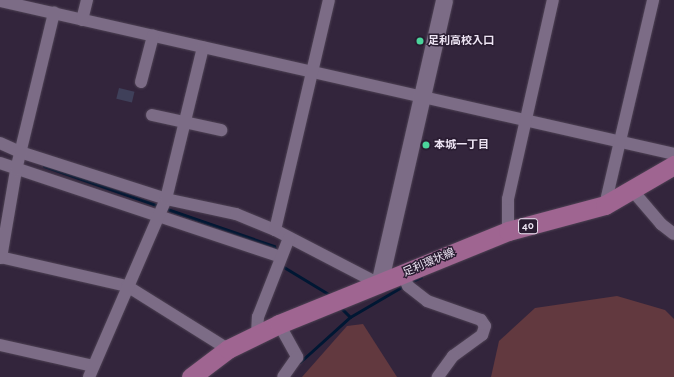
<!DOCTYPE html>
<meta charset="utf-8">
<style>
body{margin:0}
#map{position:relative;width:674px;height:377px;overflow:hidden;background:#33253c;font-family:Raleway,"Noto Sans JP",sans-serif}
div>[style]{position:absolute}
.green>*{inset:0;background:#62393f}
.stream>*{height:3px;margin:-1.5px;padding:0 1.5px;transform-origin:1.5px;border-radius:1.5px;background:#001733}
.building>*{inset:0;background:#3f405a;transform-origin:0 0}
.roads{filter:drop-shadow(0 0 1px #4e4254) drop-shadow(0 0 1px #4e4254)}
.street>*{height:12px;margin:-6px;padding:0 6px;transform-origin:6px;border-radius:6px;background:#7c6c86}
.secondary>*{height:17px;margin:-8.5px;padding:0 8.5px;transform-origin:8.5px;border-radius:8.5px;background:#7c6c86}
.primary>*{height:19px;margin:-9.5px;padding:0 9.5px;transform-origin:9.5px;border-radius:9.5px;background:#9f6591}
.dots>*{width:11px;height:11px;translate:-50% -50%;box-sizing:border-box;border:2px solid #291c31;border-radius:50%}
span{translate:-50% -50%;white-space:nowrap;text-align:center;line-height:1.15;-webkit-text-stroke:3px #291c31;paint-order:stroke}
.shield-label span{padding:1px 3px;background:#291c31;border:1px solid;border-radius:3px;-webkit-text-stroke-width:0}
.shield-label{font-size:10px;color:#eee5f4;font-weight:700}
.poi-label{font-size:11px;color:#eee5f4;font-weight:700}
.left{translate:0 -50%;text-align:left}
.street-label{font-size:11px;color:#eee5f4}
</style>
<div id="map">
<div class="green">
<div style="clip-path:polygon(617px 296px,665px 310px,674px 319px,674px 377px,491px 377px,499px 341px,535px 308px)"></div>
<div style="clip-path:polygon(363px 324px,397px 377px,302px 377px,347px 326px)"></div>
</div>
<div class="stream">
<div style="left:44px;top:166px;width:122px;rotate:19.2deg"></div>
<div style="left:164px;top:208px;width:116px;rotate:19.1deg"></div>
<div style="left:274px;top:246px;width:6px;rotate:72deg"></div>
<div style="left:282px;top:266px;width:56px;rotate:31.1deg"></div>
<div style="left:410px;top:282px;width:12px;rotate:-24deg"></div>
<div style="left:340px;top:307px;width:14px;rotate:45deg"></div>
<div style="left:300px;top:362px;width:67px;rotate:-42deg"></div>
<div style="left:350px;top:317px;width:64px;rotate:-30.2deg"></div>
</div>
<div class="building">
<div style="left:119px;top:88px;width:16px;height:11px;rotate:14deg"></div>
</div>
<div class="roads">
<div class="street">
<div style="left:0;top:1px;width:691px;rotate:12.79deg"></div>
<div style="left:82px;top:20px;width:21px;rotate:-76deg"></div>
<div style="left:141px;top:82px;width:48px;rotate:-75.4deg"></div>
<div style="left:152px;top:115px;width:71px;rotate:12.3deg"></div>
<div style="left:0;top:143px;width:22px;rotate:24deg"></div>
<div style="left:20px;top:152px;width:153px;rotate:17.8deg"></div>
<div style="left:166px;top:199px;width:72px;rotate:12.1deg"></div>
<div style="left:236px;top:214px;width:42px;rotate:22.3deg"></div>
<div style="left:275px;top:230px;width:117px;rotate:27.4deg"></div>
<div style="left:0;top:163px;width:296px;rotate:18.5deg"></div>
<div style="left:632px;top:190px;width:45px;rotate:49.5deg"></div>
<div style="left:661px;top:224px;width:16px;rotate:38deg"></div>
<div style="left:605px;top:205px;width:211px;rotate:-76.8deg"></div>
<div style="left:275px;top:230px;width:236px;rotate:-76.8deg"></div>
<div style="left:508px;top:231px;width:32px;rotate:-90deg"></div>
<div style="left:508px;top:199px;width:204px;rotate:-77.3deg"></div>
<div style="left:0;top:257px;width:130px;rotate:12.9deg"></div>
<div style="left:127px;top:286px;width:119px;rotate:32deg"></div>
<div style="left:1px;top:258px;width:89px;rotate:-80.3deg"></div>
<div style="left:16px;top:170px;width:162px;rotate:-76.4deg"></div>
<div style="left:402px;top:274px;width:13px;rotate:63deg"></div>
<div style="left:408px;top:286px;width:24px;rotate:38deg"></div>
<div style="left:427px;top:301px;width:57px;rotate:19.4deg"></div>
<div style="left:481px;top:320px;width:7px;rotate:56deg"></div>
<div style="left:485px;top:326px;width:9px;rotate:108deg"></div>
<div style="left:482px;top:335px;width:36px;rotate:144deg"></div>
<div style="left:453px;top:356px;width:26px;rotate:126deg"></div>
<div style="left:279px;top:324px;width:38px;rotate:61deg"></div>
<div style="left:297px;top:357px;width:24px;rotate:125deg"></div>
<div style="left:257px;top:334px;width:17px;rotate:-87deg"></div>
<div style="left:258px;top:317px;width:85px;rotate:-68.6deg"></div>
<div style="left:0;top:345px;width:95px;rotate:12.7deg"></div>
<div style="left:89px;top:377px;width:194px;rotate:-66.6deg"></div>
<div style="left:166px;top:199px;width:156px;rotate:-76.3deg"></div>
</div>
<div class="secondary">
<div style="left:379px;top:284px;width:291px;rotate:-77.1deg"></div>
</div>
<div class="primary">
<div style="left:191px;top:377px;width:46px;rotate:-37.1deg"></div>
<div style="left:228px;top:349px;width:57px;rotate:-26.1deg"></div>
<div style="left:279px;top:324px;width:247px;rotate:-22.1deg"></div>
<div style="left:508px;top:231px;width:100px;rotate:-15deg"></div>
<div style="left:605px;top:205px;width:80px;rotate:-30.1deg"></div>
</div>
</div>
<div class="dots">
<div style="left:420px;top:41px;background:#4bd49b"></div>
<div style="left:426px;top:145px;background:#4bd49b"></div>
</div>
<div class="shield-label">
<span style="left:528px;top:226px">40</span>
</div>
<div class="poi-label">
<span class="left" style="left:428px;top:41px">足利高校入口</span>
<span class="left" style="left:434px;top:145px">本城一丁目</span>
</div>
<div class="street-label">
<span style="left:429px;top:263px;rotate:-23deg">足利環状線</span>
</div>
</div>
